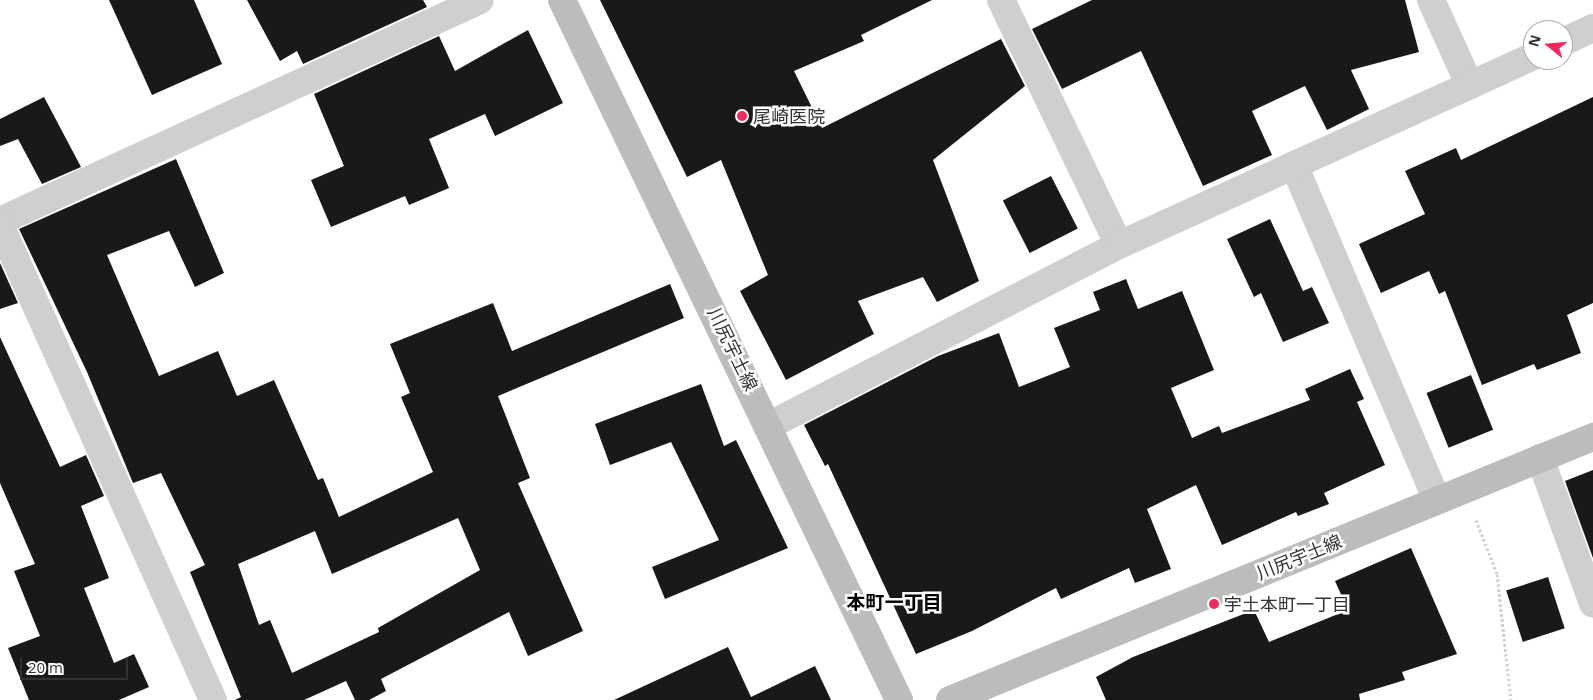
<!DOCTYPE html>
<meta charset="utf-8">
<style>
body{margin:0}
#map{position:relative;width:1593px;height:700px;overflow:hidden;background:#fff;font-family:"Open Sans","Noto Sans JP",sans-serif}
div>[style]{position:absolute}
.building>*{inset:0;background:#191919;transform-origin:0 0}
.path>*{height:3px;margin-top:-1.5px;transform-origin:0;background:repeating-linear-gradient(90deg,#cfcfcf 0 2.5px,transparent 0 5px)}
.minor>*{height:28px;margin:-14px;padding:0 14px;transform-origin:14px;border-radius:14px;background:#cfcfcf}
.secondary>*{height:28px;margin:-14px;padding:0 14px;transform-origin:14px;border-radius:14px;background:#bcbcbc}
.dots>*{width:14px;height:14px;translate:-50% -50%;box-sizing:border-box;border:2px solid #fff;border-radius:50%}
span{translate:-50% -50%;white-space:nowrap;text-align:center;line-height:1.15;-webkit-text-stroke:5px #fff;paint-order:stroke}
.poi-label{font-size:18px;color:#323232}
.left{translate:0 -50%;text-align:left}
.street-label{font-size:18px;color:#323232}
.neighbourhood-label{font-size:19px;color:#000;font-weight:700}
.north{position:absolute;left:1523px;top:20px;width:50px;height:50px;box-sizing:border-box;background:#fff;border:1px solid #adadad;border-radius:50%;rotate:287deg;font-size:14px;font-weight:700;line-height:20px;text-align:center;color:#323232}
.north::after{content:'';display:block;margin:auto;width:18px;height:22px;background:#f5285d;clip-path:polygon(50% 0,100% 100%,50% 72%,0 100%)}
.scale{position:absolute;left:20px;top:658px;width:108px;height:22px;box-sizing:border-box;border:2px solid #323232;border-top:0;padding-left:6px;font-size:15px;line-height:18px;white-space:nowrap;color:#323232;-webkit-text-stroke:4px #fff;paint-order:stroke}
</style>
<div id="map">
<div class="building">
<div style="clip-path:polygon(109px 0,194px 0,222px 64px,152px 95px)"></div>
<div style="clip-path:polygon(247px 0,423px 0,427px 7px,303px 64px,297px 51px,280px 61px)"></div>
<div style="clip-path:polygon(600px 0,932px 0,861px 35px,864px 41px,794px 71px,822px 128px,1001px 39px,1025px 86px,933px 160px,979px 281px,937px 302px,923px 277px,858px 301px,874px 334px,786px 380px,740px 291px,768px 275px,721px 160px,687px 177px)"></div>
<div style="clip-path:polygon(1092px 0,1405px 0,1419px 52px,1351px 70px,1369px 109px,1327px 130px,1305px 86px,1252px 111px,1272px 155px,1203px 186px,1141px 51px,1062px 89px,1032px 29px)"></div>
<div style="clip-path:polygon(528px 30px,563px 103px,495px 136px,485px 114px,429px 139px,449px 188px,409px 205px,405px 196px,331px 227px,311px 180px,344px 166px,314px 94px,439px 36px,455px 71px)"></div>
<div style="clip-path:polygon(44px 97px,81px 167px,42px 184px,18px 139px,0 146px,0 119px)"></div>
<div style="clip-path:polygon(1593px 97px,1593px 303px,1567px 315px,1581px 353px,1537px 370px,1534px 364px,1482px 385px,1445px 291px,1439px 294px,1429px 271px,1381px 293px,1359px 244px,1425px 214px,1405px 171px,1456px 148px,1461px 160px)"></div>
<div style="clip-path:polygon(evenodd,176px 159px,224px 273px,195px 287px,169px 231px,107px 255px,159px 376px,218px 351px,237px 396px,274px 380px,318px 480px,323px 478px,339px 517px,433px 472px,401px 397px,410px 393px,390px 344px,493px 303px,512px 351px,670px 284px,684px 318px,498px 396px,530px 478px,518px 483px,583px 631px,528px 656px,509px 612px,381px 679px,386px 691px,369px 700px,355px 700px,346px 681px,304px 700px,235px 700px,241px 697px,190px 572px,205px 565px,161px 473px,133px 483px,87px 372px,19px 229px,176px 159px,458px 518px,480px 570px,378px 628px,379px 632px,292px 673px,270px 620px,259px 625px,238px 564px,315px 531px,332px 574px,458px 518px)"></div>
<div style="left:1051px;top:176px;width:59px;height:54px;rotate:63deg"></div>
<div style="clip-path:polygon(1270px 219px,1303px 291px,1312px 287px,1329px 323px,1283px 342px,1261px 293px,1254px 297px,1227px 239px)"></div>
<div style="clip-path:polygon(0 263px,18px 303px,0 309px)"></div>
<div style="clip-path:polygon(1126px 279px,1138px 309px,1182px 291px,1214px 370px,1171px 388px,1192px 438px,1219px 426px,1222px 433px,1310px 400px,1305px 389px,1350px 369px,1364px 399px,1357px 402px,1385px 465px,1324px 493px,1329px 504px,1298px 516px,1296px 512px,1222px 545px,1196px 485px,1147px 509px,1171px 569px,1135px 583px,1129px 568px,1061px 599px,1056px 588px,972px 631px,916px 654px,828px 464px,825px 466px,804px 425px,938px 356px,999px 333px,1019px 387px,1070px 367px,1054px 328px,1100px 310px,1093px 292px)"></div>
<div style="clip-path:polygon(0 337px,60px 467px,86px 455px,104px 496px,81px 506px,109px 578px,84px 588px,114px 663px,134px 654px,149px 687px,119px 700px,29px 700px,8px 648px,40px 636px,14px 571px,35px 564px,0 483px)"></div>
<div style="left:1471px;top:375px;width:59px;height:48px;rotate:68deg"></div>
<div style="clip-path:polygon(701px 384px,724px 446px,736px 440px,788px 548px,665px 599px,652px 567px,719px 540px,671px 442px,610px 465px,595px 424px)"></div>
<div style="clip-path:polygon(1593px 470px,1593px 558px,1565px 481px)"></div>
<div style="clip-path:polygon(1411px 548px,1457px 654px,1402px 672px,1405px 680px,1359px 694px,1360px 700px,1106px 700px,1096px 677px,1133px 657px,1254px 610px,1269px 642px,1348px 610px,1335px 581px)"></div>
<div style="left:1548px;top:577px;width:54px;height:44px;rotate:72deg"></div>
<div style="clip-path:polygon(728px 647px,751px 697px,815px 666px,831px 700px,614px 700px)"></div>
</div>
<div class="path">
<div style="left:1476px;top:520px;width:58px;rotate:68.7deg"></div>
<div style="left:1497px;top:574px;width:127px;rotate:83.7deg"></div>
</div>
<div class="minor">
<div style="left:1001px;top:0;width:272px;rotate:64.3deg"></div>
<div style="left:1431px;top:0;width:94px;rotate:65.6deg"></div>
<div style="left:1563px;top:42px;width:33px;rotate:-25deg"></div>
<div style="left:1294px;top:165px;width:365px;rotate:66.9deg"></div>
<div style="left:0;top:221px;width:528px;rotate:-24.72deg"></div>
<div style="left:0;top:225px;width:521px;rotate:65.85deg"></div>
<div style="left:770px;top:425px;width:393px;rotate:-27.3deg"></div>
<div style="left:1119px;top:245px;width:455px;rotate:-24.5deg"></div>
<div style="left:1540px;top:458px;width:155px;rotate:70deg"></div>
</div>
<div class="secondary">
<div style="left:562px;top:0;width:777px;rotate:64.29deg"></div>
<div style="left:950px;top:700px;width:695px;rotate:-22.25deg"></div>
</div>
<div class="dots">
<div style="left:742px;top:116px;background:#f5285d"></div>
<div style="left:1214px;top:604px;background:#f5285d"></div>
</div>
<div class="poi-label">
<span class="left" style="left:753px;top:116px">尾崎医院</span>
<span class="left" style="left:1224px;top:604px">宇土本町一丁目</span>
</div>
<div class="street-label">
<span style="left:733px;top:349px;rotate:64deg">川尻宇土線</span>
<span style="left:1299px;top:557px;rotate:-22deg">川尻宇土線</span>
</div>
<div class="neighbourhood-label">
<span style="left:894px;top:603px">本町一丁目</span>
</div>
<div class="north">N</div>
<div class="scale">20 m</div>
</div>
